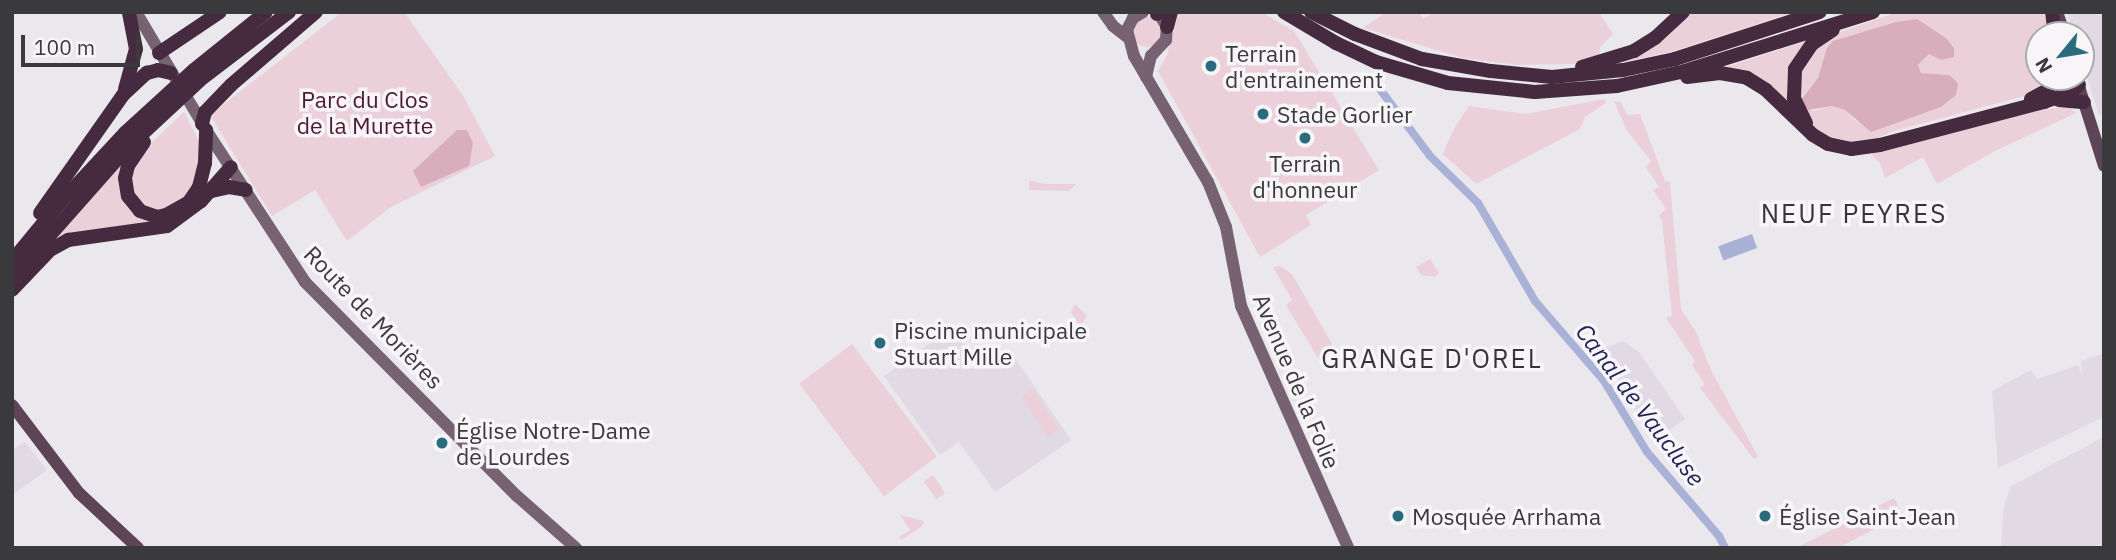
<!DOCTYPE html>
<meta charset="utf-8">
<style>
body{margin:0}
#map{position:relative;width:2116px;height:560px;overflow:hidden;background:#eae8ec;font-family:"IBM Plex Sans",sans-serif}
div>[style]{position:absolute}
.built>*{inset:0;background:#e1dae4}
.green>*{inset:0;background:#ebd0da;transform-origin:0 0}
.round{border-radius:50%}
.forest>*{inset:0;background:#d8aebd}
.water>*{inset:0;background:#aab1d6;transform-origin:0 0}
.canal>*{height:8px;margin:-4px;padding:0 4px;transform-origin:4px;border-radius:4px;background:#aab1d6}
.secondary>*{height:12px;margin:-6px;padding:0 6px;transform-origin:6px;border-radius:6px;background:#776272}
.primary>*{height:12px;margin:-6px;padding:0 6px;transform-origin:6px;border-radius:6px;background:#5d4457}
.highway>*{height:14px;margin:-7px;padding:0 7px;transform-origin:7px;border-radius:7px;background:#462b40}
.dots>*{width:19px;height:19px;translate:-50% -50%;box-sizing:border-box;border:4px solid #f8f5f9;border-radius:50%}
span{translate:-50% -50%;white-space:nowrap;text-align:center;line-height:1.15;-webkit-text-stroke:7px #f8f5f9;paint-order:stroke}
.poi-label{font-size:23px;color:#3a393b}
.left{translate:0 -50%;text-align:left}
.park-label{font-size:23px;color:#4c1931}
.street-label{font-size:23px;color:#3a393b}
.water-label{font-size:24px;color:#212553;font-style:italic}
.quarter-label{font-size:26px;color:#373538;letter-spacing:2px}
.frame{position:absolute;inset:0;border:14px solid #3a393b;pointer-events:none}
.north{position:absolute;left:2025px;top:21px;width:70px;height:70px;box-sizing:border-box;background:#f8f5f9;border:2px solid #acaaad;border-radius:50%;rotate:240deg;font-size:19px;font-weight:700;line-height:28px;text-align:center;color:#3a393b}
.north::after{content:'';display:block;margin:auto;width:24px;height:32px;background:#296c7d;clip-path:polygon(50% 0,100% 100%,50% 72%,0 100%)}
.scale{position:absolute;left:21px;top:35px;width:119px;height:32px;box-sizing:border-box;border:4px solid #3a393b;border-top:0;padding-left:9px;font-size:21px;line-height:24px;white-space:nowrap;color:#3a393b;-webkit-text-stroke:5px #f8f5f9;paint-order:stroke}
</style>
<div id="map">
<div class="built">
<div style="clip-path:polygon(2067px 12px,2104px 12px,2104px 113px,2099px 115px,2081px 58px,2081px 35px,2074px 35px)"></div>
<div style="clip-path:polygon(948px 330px,967px 347px,1013px 355px,1071px 440px,995px 492px,959px 442px,940px 455px,884px 376px)"></div>
<div style="clip-path:polygon(1623px 341px,1639px 352px,1685px 419px,1655px 440px,1597px 351px)"></div>
<div style="clip-path:polygon(2104px 353px,2104px 417px,1998px 468px,1992px 391px,2031px 370px,2037px 379px,2078px 365px,2082px 376px,2081px 361px)"></div>
<div style="clip-path:polygon(2104px 437px,2104px 548px,2001px 548px,2004px 506px,2011px 486px)"></div>
<div style="clip-path:polygon(25px 442px,47px 470px,12px 495px,12px 450px)"></div>
</div>
<div class="green">
<div style="clip-path:polygon(342px 12px,404px 12px,464px 97px,495px 156px,391px 207px,347px 241px,315px 190px,272px 216px,210px 115px)"></div>
<div style="clip-path:polygon(1179px 12px,1261px 12px,1294px 31px,1379px 170px,1306px 215px,1311px 225px,1260px 257px,1158px 71px,1167px 55px)"></div>
<div style="clip-path:polygon(1387px 12px,1419px 12px,1423px 19px,1434px 12px,1599px 12px,1613px 34px,1600px 47px,1599px 59px,1573px 64px,1516px 65px,1463px 58px,1363px 28px)"></div>
<div style="clip-path:polygon(1690px 12px,1794px 12px,1670px 52px,1624px 62px,1662px 40px)"></div>
<div style="clip-path:polygon(evenodd,1898px 12px,2043px 12px,2050px 35px,2039px 35px,2039px 77px,2049px 77px,2040px 88px,2028px 95px,1890px 132px,1876px 139px,1851px 143px,1831px 139px,1815px 130px,1804px 115px,1797px 98px,1801px 66px,1812px 50px,1834px 34px,1898px 12px,1917px 19px,1931px 29px,1941px 60px,1929px 54px,1918px 65px,1921px 73px,1949px 75px,1857px 122px,1845px 110px,1832px 106px,1813px 111px,1801px 100px,1818px 78px,1823px 66px,1917px 19px)"></div>
<div class="round" style="left:1132px;top:17px;width:30px;height:30px"></div>
<div style="clip-path:polygon(1803px 42px,1805px 47px,1790px 102px,1723px 68px)"></div>
<div style="clip-path:polygon(1605px 99px,1606px 103px,1585px 117px,1580px 129px,1476px 184px,1443px 154px,1453px 130px,1469px 106px,1525px 114px)"></div>
<div style="clip-path:polygon(1614px 101px,1621px 102px,1627px 115px,1640px 114px,1665px 181px,1670px 182px,1681px 309px,1696px 332px,1710px 368px,1758px 457px,1754px 459px,1700px 388px,1705px 384px,1692px 365px,1695px 361px,1666px 318px,1672px 316px,1662px 221px,1659px 215px,1666px 209px,1653px 190px,1659px 187px,1646px 167px,1651px 161px,1627px 131px)"></div>
<div style="clip-path:polygon(2068px 106px,2076px 113px,1993px 152px,1937px 184px,1923px 157px,1885px 178px,1880px 163px,1873px 156px,1872px 153px,2005px 117px)"></div>
<div style="clip-path:polygon(184px 112px,199px 141px,200px 155px,195px 182px,181px 202px,162px 211px,149px 210px,142px 205px,132px 189px,133px 174px,147px 147px)"></div>
<div style="clip-path:polygon(123px 161px,120px 180px,154px 221px,59px 240px,58px 233px)"></div>
<div style="clip-path:polygon(1029px 181px,1046px 184px,1076px 184px,1069px 191px,1029px 190px)"></div>
<div style="clip-path:polygon(1430px 259px,1439px 273px,1434px 277px,1421px 275px,1416px 267px)"></div>
<div style="clip-path:polygon(1280px 266px,1292px 274px,1340px 358px,1324px 368px,1286px 305px,1292px 300px,1273px 267px)"></div>
<div style="clip-path:polygon(1075px 304px,1087px 316px,1080px 327px,1071px 312px)"></div>
<div style="left:852px;top:344px;width:141px;height:66px;rotate:53deg"></div>
<div style="left:1033px;top:389px;width:49px;height:14px;rotate:57deg"></div>
<div style="left:933px;top:475px;width:22px;height:11px;rotate:56deg"></div>
<div style="clip-path:polygon(1894px 498px,1903px 514px,1838px 548px,1796px 548px)"></div>
<div style="clip-path:polygon(900px 515px,924px 521px,922px 526px,901px 540px,899px 537px,910px 530px)"></div>
</div>
<div class="forest">
<div style="clip-path:polygon(1917px 19px,1946px 38px,1954px 48px,1954px 57px,1941px 60px,1929px 54px,1918px 65px,1921px 73px,1949px 75px,1958px 83px,1956px 95px,1941px 107px,1871px 132px,1845px 110px,1832px 106px,1808px 110px,1801px 100px,1818px 78px,1827px 48px,1833px 41px,1896px 22px)"></div>
<div style="clip-path:polygon(457px 130px,467px 130px,473px 143px,469px 166px,421px 187px,413px 171px)"></div>
</div>
<div class="water">
<div style="left:1752px;top:234px;width:15px;height:36px;rotate:70deg"></div>
</div>
<div class="canal">
<div style="left:1376px;top:84px;width:90px;rotate:53.1deg"></div>
<div style="left:1430px;top:156px;width:67px;rotate:44.4deg"></div>
<div style="left:1478px;top:203px;width:113px;rotate:59.8deg"></div>
<div style="left:1535px;top:301px;width:106px;rotate:49.2deg"></div>
<div style="left:1604px;top:381px;width:83px;rotate:58.8deg"></div>
<div style="left:1647px;top:452px;width:111px;rotate:49.4deg"></div>
<div style="left:1719px;top:536px;width:13px;rotate:63deg"></div>
</div>
<div class="secondary">
<div style="left:136px;top:12px;width:137px;rotate:59.3deg"></div>
<div style="left:206px;top:130px;width:181px;rotate:56.9deg"></div>
<div style="left:305px;top:282px;width:301px;rotate:45.3deg"></div>
<div style="left:517px;top:496px;width:79px;rotate:41.4deg"></div>
<div style="left:1103px;top:12px;width:17px;rotate:54deg"></div>
<div style="left:1113px;top:26px;width:18px;rotate:38deg"></div>
<div style="left:1143px;top:12px;width:12px;rotate:149deg"></div>
<div style="left:1133px;top:18px;width:13px;rotate:117deg"></div>
<div style="left:1127px;top:30px;width:27px;rotate:75deg"></div>
<div style="left:1134px;top:56px;width:146px;rotate:59.6deg"></div>
<div style="left:1208px;top:182px;width:48px;rotate:68.2deg"></div>
<div style="left:1226px;top:227px;width:80px;rotate:79.2deg"></div>
<div style="left:1241px;top:306px;width:265px;rotate:66.1deg"></div>
<div style="left:1146px;top:77px;width:22px;rotate:-77deg"></div>
<div style="left:1151px;top:56px;width:22px;rotate:-47deg"></div>
<div style="left:1166px;top:40px;width:13px;rotate:-86deg"></div>
<div style="left:1167px;top:27px;width:9px;rotate:-122deg"></div>
</div>
<div class="primary">
<div style="left:2057px;top:12px;width:24px;rotate:71deg"></div>
<div style="left:2076px;top:77px;width:93px;rotate:72.5deg"></div>
<div style="left:12px;top:405px;width:111px;rotate:52.7deg"></div>
<div style="left:79px;top:493px;width:81px;rotate:43deg"></div>
</div>
<div class="highway">
<div style="left:1284px;top:12px;width:61px;rotate:30.8deg"></div>
<div style="left:1336px;top:43px;width:44px;rotate:25.4deg"></div>
<div style="left:1376px;top:62px;width:75px;rotate:16.3deg"></div>
<div style="left:1448px;top:83px;width:87px;rotate:5.9deg"></div>
<div style="left:1535px;top:92px;width:82px;rotate:-4.2deg"></div>
<div style="left:1617px;top:86px;width:70px;rotate:-12.4deg"></div>
<div style="left:1685px;top:71px;width:197px;rotate:-17.4deg"></div>
<div style="left:1311px;top:12px;width:49px;rotate:26.6deg"></div>
<div style="left:1355px;top:34px;width:72px;rotate:20.5deg"></div>
<div style="left:1422px;top:59px;width:70px;rotate:9.9deg"></div>
<div style="left:1491px;top:71px;width:61px;rotate:5.6deg"></div>
<div style="left:1552px;top:77px;width:71px;rotate:-5.6deg"></div>
<div style="left:1623px;top:70px;width:53px;rotate:-11.9deg"></div>
<div style="left:1675px;top:59px;width:152px;rotate:-18deg"></div>
<div style="left:2052px;top:12px;width:23px;rotate:83deg"></div>
<div style="left:1157px;top:14px;width:3px;rotate:-45deg"></div>
<div style="left:1167px;top:27px;width:16px;rotate:-75deg"></div>
<div style="left:159px;top:53px;width:73px;rotate:-33.9deg"></div>
<div style="left:1582px;top:67px;width:54px;rotate:-17.1deg"></div>
<div style="left:1634px;top:51px;width:25px;rotate:-32deg"></div>
<div style="left:1655px;top:38px;width:38px;rotate:-43deg"></div>
<div style="left:1687px;top:77px;width:33px;rotate:-7deg"></div>
<div style="left:1720px;top:73px;width:27px;rotate:10deg"></div>
<div style="left:1747px;top:78px;width:22px;rotate:32deg"></div>
<div style="left:1766px;top:90px;width:65px;rotate:43.8deg"></div>
<div style="left:1813px;top:135px;width:17px;rotate:31deg"></div>
<div style="left:1828px;top:144px;width:24px;rotate:12deg"></div>
<div style="left:1851px;top:149px;width:29px;rotate:-8deg"></div>
<div style="left:1880px;top:145px;width:170px;rotate:-14.7deg"></div>
<div style="left:2044px;top:102px;width:28px;rotate:-19deg"></div>
<div style="left:2070px;top:93px;width:12px;rotate:-42deg"></div>
<div style="left:125px;top:89px;width:41px;rotate:-74.6deg"></div>
<div style="left:136px;top:49px;width:38px;rotate:-101deg"></div>
<div style="left:2031px;top:99px;width:17px;rotate:-28deg"></div>
<div style="left:2046px;top:91px;width:17px;rotate:-54deg"></div>
<div style="left:2059px;top:100px;width:25px;rotate:5deg"></div>
<div style="left:1806px;top:123px;width:28px;rotate:-116deg"></div>
<div style="left:1794px;top:98px;width:29px;rotate:-88deg"></div>
<div style="left:1795px;top:69px;width:30px;rotate:-56deg"></div>
<div style="left:1812px;top:44px;width:25px;rotate:-34deg"></div>
<div style="left:202px;top:124px;width:12px;rotate:-76deg"></div>
<div style="left:205px;top:112px;width:37px;rotate:-46deg"></div>
<div style="left:231px;top:85px;width:112px;rotate:-40.7deg"></div>
<div style="left:144px;top:142px;width:29px;rotate:124deg"></div>
<div style="left:128px;top:166px;width:12px;rotate:104deg"></div>
<div style="left:125px;top:178px;width:18px;rotate:81deg"></div>
<div style="left:128px;top:196px;width:19px;rotate:51deg"></div>
<div style="left:140px;top:211px;width:18px;rotate:19deg"></div>
<div style="left:157px;top:217px;width:9px;rotate:-13deg"></div>
<div style="left:166px;top:215px;width:26px;rotate:-29deg"></div>
<div style="left:189px;top:202px;width:18px;rotate:-56deg"></div>
<div style="left:199px;top:187px;width:25px;rotate:-76deg"></div>
<div style="left:205px;top:163px;width:33px;rotate:-88deg"></div>
<div style="left:212px;top:191px;width:17px;rotate:-13deg"></div>
<div style="left:229px;top:187px;width:17px;rotate:10deg"></div>
<div style="left:40px;top:213px;width:144px;rotate:-54.9deg"></div>
<div style="left:123px;top:95px;width:33px;rotate:-43deg"></div>
<div style="left:147px;top:73px;width:11px;rotate:-15deg"></div>
<div style="left:158px;top:70px;width:13px;rotate:13deg"></div>
<div style="left:12px;top:261px;width:72px;rotate:-50.6deg"></div>
<div style="left:58px;top:205px;width:98px;rotate:-47.1deg"></div>
<div style="left:125px;top:133px;width:93px;rotate:-42.4deg"></div>
<div style="left:194px;top:70px;width:92px;rotate:-38.9deg"></div>
<div style="left:12px;top:278px;width:175px;rotate:-48.5deg"></div>
<div style="left:128px;top:147px;width:98px;rotate:-42.9deg"></div>
<div style="left:200px;top:80px;width:112px;rotate:-37.4deg"></div>
<div style="left:12px;top:290px;width:55px;rotate:-46.5deg"></div>
<div style="left:50px;top:250px;width:21px;rotate:-29deg"></div>
<div style="left:68px;top:240px;width:100px;rotate:-8deg"></div>
<div style="left:167px;top:226px;width:42px;rotate:-36.3deg"></div>
<div style="left:201px;top:201px;width:45px;rotate:-48.6deg"></div>
</div>
<div class="dots">
<div style="left:1211px;top:66px;background:#296c7d"></div>
<div style="left:1263px;top:114px;background:#296c7d"></div>
<div style="left:1305px;top:138px;background:#296c7d"></div>
<div style="left:880px;top:343px;background:#296c7d"></div>
<div style="left:442px;top:443px;background:#296c7d"></div>
<div style="left:1398px;top:516px;background:#296c7d"></div>
<div style="left:1765px;top:516px;background:#296c7d"></div>
</div>
<div class="poi-label">
<span class="left" style="left:1225px;top:66px">Terrain<br>d'entrainement</span>
<span class="left" style="left:1277px;top:114px">Stade Gorlier</span>
<span style="left:1305px;top:176px">Terrain<br>d'honneur</span>
<span class="left" style="left:894px;top:343px">Piscine municipale<br>Stuart Mille</span>
<span class="left" style="left:456px;top:443px">Église Notre-Dame<br>de Lourdes</span>
<span class="left" style="left:1412px;top:516px">Mosquée Arrhama</span>
<span class="left" style="left:1779px;top:516px">Église Saint-Jean</span>
</div>
<div class="park-label">
<span style="left:365px;top:112px">Parc du Clos<br>de la Murette</span>
</div>
<div class="street-label">
<span style="left:374px;top:317px;rotate:46deg">Route de Morières</span>
<span style="left:1297px;top:381px;rotate:67deg">Avenue de la Folie</span>
</div>
<div class="water-label">
<span style="left:1640px;top:405px;rotate:53deg">Canal de Vaucluse</span>
</div>
<div class="quarter-label">
<span style="left:1854px;top:214px">NEUF PEYRES</span>
<span style="left:1432px;top:359px">GRANGE D'OREL</span>
</div>
<div class="frame"></div>
<div class="north">N</div>
<div class="scale">100 m</div>
</div>
